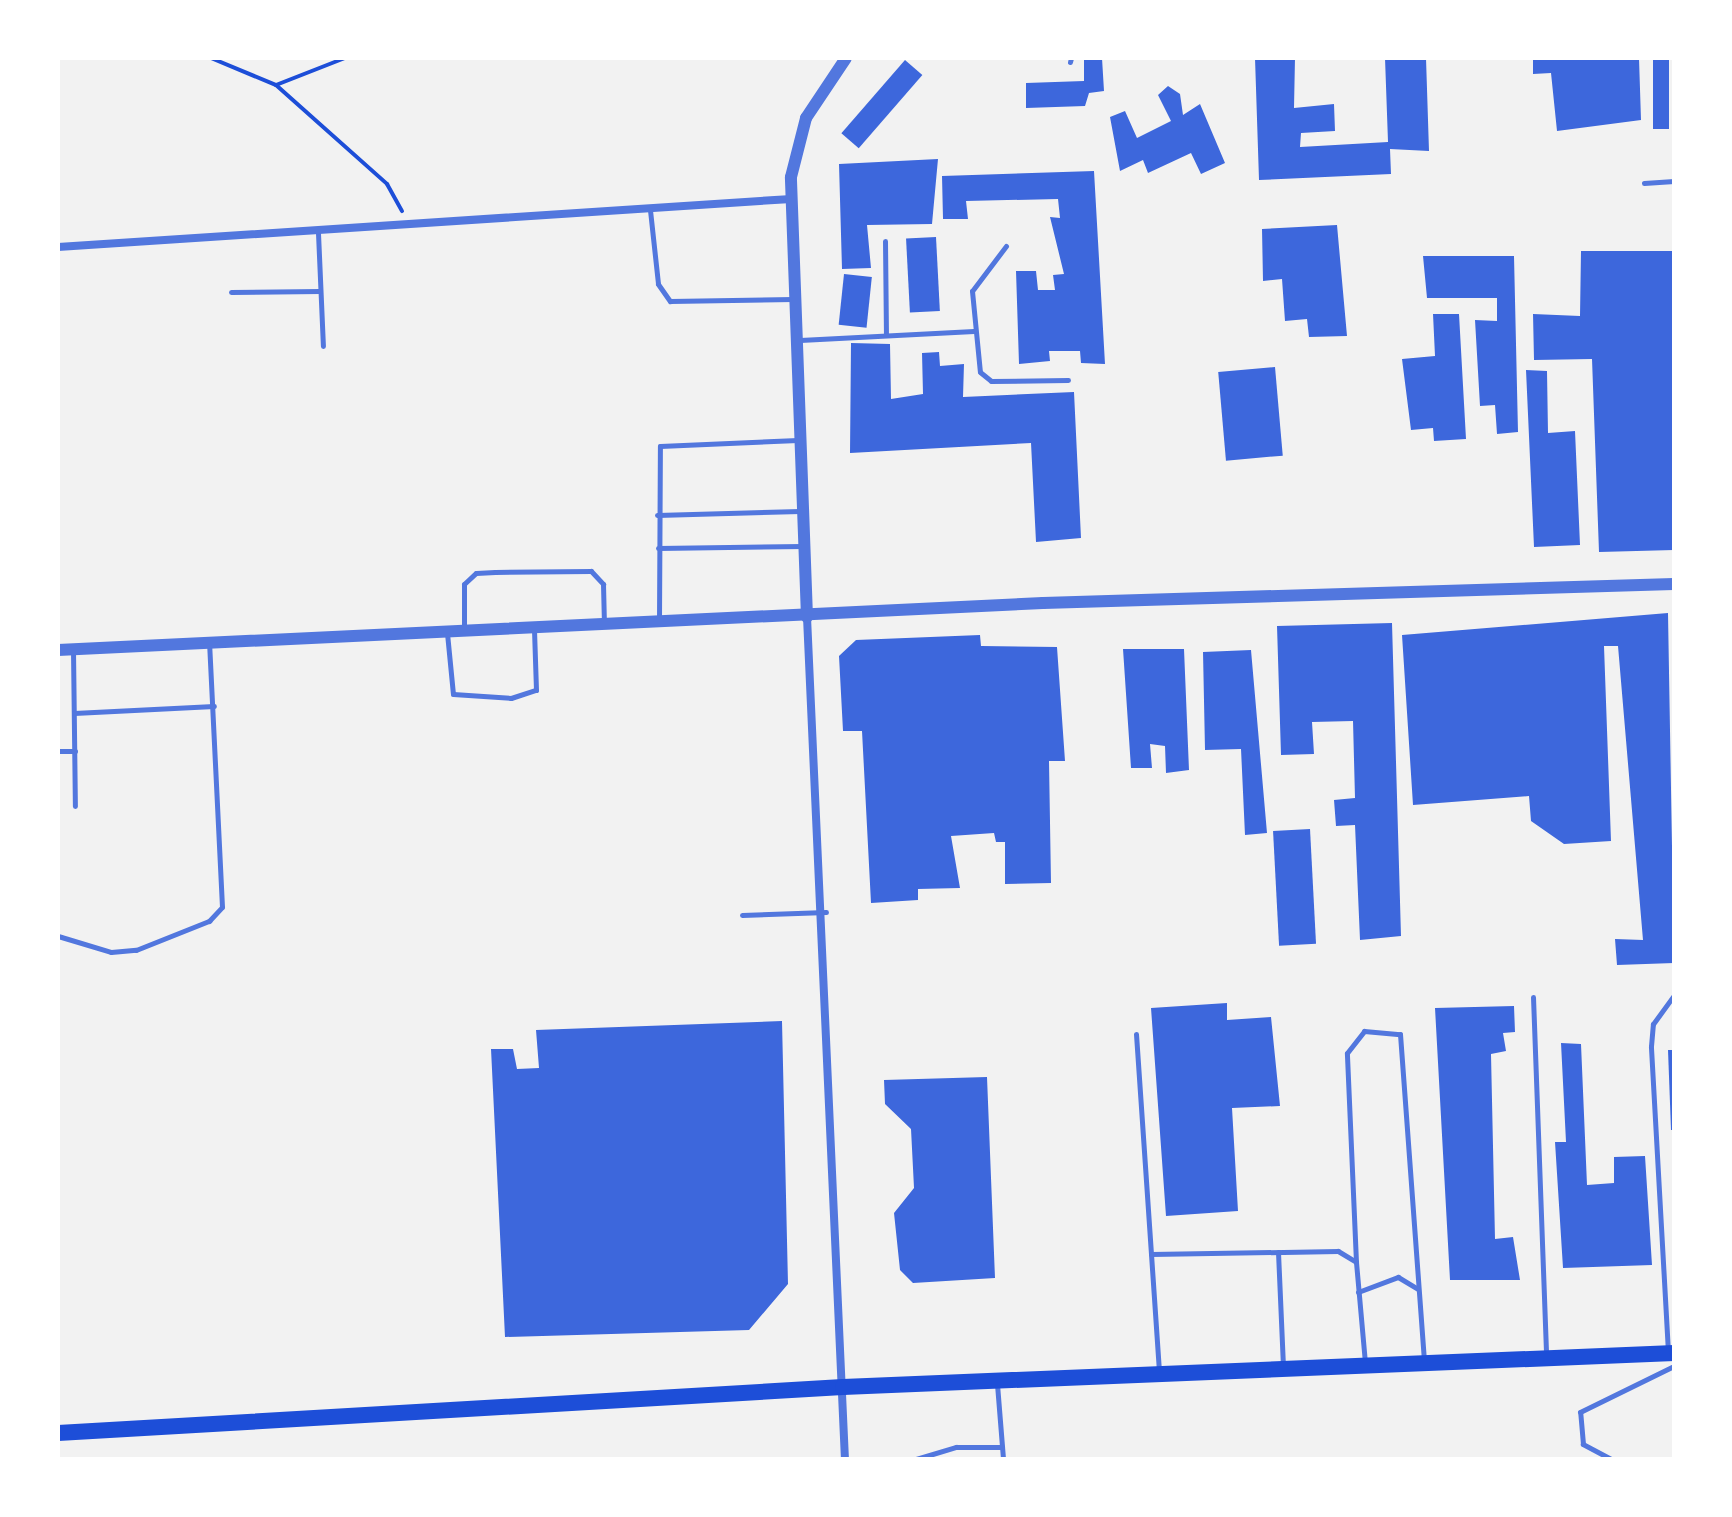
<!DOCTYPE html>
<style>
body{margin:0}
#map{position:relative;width:1732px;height:1517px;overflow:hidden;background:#f2f2f2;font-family:Poppins,sans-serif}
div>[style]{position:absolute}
.building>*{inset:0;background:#3d67dc;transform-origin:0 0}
.path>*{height:4px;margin:-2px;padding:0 2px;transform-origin:2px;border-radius:2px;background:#1d4ed8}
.service>*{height:5px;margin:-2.5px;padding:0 2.5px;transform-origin:2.5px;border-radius:2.5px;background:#5277de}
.minor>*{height:8px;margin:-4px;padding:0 4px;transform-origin:4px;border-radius:4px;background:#5277de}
.tertiary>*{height:12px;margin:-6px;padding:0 6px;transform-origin:6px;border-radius:6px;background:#5277de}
.trunk>*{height:16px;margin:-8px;padding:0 8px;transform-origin:8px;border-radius:8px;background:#1d4ed8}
span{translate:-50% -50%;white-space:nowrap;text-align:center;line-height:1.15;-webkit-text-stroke:6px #fff;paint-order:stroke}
.frame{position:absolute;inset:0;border:60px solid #fff;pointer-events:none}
</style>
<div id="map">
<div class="building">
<div style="clip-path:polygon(1084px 58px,1102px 58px,1104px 91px,1089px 93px,1085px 106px,1026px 108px,1026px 83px,1084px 81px)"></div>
<div style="clip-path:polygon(1255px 58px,1295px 58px,1294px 108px,1334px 104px,1335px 131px,1301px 133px,1300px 147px,1388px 142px,1385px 58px,1426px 58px,1429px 151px,1390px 149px,1391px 174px,1259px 180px)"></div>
<div style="clip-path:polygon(1533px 58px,1639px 58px,1641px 120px,1557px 131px,1551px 73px,1533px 74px)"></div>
<div style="left:1653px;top:58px;width:16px;height:71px"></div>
<div style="left:905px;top:60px;width:23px;height:97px;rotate:41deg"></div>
<div style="clip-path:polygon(1168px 86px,1180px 94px,1183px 115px,1200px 104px,1225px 163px,1201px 174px,1191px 153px,1148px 173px,1143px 160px,1120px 171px,1110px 117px,1125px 111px,1137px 138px,1171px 121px,1158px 95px)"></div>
<div style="clip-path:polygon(938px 159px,932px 224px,867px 225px,871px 268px,842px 269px,839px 164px)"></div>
<div style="clip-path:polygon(1094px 171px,1105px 364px,1081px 363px,1080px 351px,1049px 351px,1050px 361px,1019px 364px,1016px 271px,1036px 271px,1038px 290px,1055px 290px,1053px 275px,1064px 274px,1050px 217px,1060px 218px,1058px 199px,966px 201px,968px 219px,943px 219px,942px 176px)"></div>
<div style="clip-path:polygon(1337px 225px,1347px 336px,1309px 337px,1307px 319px,1285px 321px,1282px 279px,1263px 281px,1262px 229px)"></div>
<div style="left:936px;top:237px;width:74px;height:30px;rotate:87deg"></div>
<div style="clip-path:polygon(1581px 251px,1674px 251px,1674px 550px,1599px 552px,1592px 359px,1534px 360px,1533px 314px,1580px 316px)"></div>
<div style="clip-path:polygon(1423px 256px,1514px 256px,1518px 432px,1497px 434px,1495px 405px,1480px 406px,1475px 320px,1497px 321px,1497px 298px,1427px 298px)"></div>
<div style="left:844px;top:274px;width:28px;height:51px;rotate:6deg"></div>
<div style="clip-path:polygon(1433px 314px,1459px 314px,1466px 439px,1434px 441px,1433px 428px,1411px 430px,1402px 359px,1435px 356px)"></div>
<div style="clip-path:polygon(851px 343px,890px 344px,891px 399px,923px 394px,922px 353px,939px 352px,940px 366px,964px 364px,963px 397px,1074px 392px,1081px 538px,1036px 542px,1031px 443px,850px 453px)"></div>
<div style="left:1275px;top:367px;width:89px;height:57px;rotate:85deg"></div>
<div style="clip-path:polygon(1526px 370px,1547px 371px,1548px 433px,1575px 431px,1580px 545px,1534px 547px)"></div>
<div style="clip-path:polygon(1668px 613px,1674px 963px,1617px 965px,1615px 939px,1643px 940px,1618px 646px,1604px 646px,1611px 841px,1564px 844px,1531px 821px,1529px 796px,1413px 805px,1402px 635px)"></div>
<div style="clip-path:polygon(1392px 623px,1401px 936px,1360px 940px,1355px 825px,1336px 826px,1334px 800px,1355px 798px,1353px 721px,1312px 722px,1314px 754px,1281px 755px,1277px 626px)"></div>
<div style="clip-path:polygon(980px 635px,981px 646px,1057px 647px,1065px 761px,1049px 761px,1051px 883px,1005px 884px,1005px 842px,996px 842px,994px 833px,951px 836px,960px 888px,918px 889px,918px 900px,871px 903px,862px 731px,843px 731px,839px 656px,856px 640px)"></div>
<div style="clip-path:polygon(1123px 649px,1184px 649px,1189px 770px,1166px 773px,1165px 746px,1150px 744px,1152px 768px,1131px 768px)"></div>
<div style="clip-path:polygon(1251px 650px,1267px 833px,1245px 835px,1241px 749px,1205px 750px,1203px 652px)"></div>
<div style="left:1310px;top:829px;width:115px;height:37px;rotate:87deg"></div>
<div style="clip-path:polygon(1227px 1003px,1227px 1020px,1271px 1017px,1280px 1106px,1232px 1108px,1238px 1211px,1166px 1216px,1151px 1008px)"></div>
<div style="clip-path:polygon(1514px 1006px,1515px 1032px,1503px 1033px,1506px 1051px,1491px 1054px,1495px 1239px,1513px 1237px,1520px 1280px,1450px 1280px,1435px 1008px)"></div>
<div style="clip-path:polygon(782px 1021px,788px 1284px,749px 1330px,505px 1337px,491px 1049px,513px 1049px,517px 1069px,539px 1068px,536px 1030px)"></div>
<div style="clip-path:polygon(1561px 1043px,1581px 1044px,1587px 1185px,1614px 1183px,1614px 1157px,1645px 1156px,1652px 1265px,1563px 1268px,1555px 1142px,1566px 1142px)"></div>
<div style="clip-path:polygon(1668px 1050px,1674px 1050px,1674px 1130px,1671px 1130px)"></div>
<div style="clip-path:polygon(987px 1077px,995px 1278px,913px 1283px,900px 1270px,894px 1213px,914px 1188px,911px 1129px,885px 1104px,884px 1080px)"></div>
</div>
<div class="path">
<div style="left:211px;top:58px;width:70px;rotate:22.6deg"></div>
<div style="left:276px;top:85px;width:149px;rotate:41.7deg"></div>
<div style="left:387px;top:184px;width:31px;rotate:61deg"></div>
<div style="left:276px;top:85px;width:74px;rotate:-21.4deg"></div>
</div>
<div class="service">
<div style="left:1070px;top:62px;width:4px;rotate:-76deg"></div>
<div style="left:1644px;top:183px;width:30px;rotate:-4deg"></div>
<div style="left:650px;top:210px;width:74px;rotate:83.8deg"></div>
<div style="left:658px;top:284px;width:21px;rotate:55deg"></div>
<div style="left:670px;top:301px;width:123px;rotate:-0.9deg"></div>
<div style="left:318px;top:233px;width:113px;rotate:87.5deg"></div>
<div style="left:885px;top:241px;width:94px;rotate:89.4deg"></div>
<div style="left:1006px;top:246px;width:56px;rotate:127.1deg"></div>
<div style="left:972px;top:291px;width:81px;rotate:84.4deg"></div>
<div style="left:980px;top:372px;width:14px;rotate:39deg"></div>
<div style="left:991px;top:381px;width:77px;rotate:-0.7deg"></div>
<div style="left:231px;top:292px;width:89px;rotate:-0.6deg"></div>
<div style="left:800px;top:340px;width:174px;rotate:-3deg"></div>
<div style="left:657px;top:515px;width:143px;rotate:-1.6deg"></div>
<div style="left:658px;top:548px;width:145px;rotate:-0.8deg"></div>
<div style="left:659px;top:621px;width:175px;rotate:-89.7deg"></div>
<div style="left:660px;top:446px;width:138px;rotate:-2.5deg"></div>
<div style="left:464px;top:631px;width:47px;rotate:-90deg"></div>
<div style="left:464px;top:584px;width:16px;rotate:-43deg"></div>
<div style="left:476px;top:573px;width:19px;rotate:-3deg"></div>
<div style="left:495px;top:572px;width:96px;rotate:-0.6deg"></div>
<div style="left:591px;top:571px;width:18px;rotate:47deg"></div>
<div style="left:603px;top:584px;width:40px;rotate:88.6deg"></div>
<div style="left:447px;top:633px;width:61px;rotate:84.4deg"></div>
<div style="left:453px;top:694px;width:58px;rotate:3.9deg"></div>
<div style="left:511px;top:698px;width:26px;rotate:-18deg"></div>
<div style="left:536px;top:690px;width:60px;rotate:-91.9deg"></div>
<div style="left:73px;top:650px;width:156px;rotate:89.3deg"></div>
<div style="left:74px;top:713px;width:140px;rotate:-2.9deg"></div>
<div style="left:58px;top:751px;width:17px"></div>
<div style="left:742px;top:915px;width:84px;rotate:-2deg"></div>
<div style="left:58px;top:936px;width:55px;rotate:16.8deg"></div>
<div style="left:111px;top:952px;width:25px;rotate:-5deg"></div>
<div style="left:136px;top:950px;width:79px;rotate:-21.7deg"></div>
<div style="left:209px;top:921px;width:19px;rotate:-47deg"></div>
<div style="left:222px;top:907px;width:263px;rotate:-92.8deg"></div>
<div style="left:1533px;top:997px;width:359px;rotate:87.9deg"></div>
<div style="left:1136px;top:1034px;width:338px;rotate:86.1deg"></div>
<div style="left:1278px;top:1252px;width:115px;rotate:87.5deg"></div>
<div style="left:1151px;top:1254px;width:187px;rotate:-0.9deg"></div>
<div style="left:1338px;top:1251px;width:21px;rotate:31deg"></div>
<div style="left:1356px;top:1262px;width:101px;rotate:84.9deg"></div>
<div style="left:1356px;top:1262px;width:209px;rotate:-92.5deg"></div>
<div style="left:1347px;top:1053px;width:28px;rotate:-52deg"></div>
<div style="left:1364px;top:1031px;width:36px;rotate:5deg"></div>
<div style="left:1400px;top:1034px;width:327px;rotate:85.8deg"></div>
<div style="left:1358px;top:1292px;width:43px;rotate:-20.6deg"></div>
<div style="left:1398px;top:1277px;width:23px;rotate:31deg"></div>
<div style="left:1668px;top:1352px;width:306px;rotate:-93.2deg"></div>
<div style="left:1651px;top:1046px;width:22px;rotate:-85deg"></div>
<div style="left:1653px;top:1024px;width:36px;rotate:-54deg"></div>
<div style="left:997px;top:1384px;width:75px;rotate:85.4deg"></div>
<div style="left:916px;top:1459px;width:42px;rotate:-16.7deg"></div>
<div style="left:956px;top:1447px;width:46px"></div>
<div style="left:1611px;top:1459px;width:32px;rotate:-152deg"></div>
<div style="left:1583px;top:1444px;width:32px;rotate:-95deg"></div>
<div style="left:1580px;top:1412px;width:105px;rotate:-26.1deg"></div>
</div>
<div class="minor">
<div style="left:58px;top:247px;width:735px;rotate:-3.75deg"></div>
<div style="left:807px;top:617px;width:843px;rotate:87.42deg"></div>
</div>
<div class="tertiary">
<div style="left:807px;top:617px;width:440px;rotate:-92.1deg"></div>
<div style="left:791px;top:177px;width:61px;rotate:-75.7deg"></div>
<div style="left:806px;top:118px;width:72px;rotate:-56.3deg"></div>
<div style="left:58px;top:650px;width:986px;rotate:-2.73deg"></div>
<div style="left:1043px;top:603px;width:631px;rotate:-1.72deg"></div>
</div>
<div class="trunk">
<div style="left:58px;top:1433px;width:786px;rotate:-3.35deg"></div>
<div style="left:843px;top:1387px;width:832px;rotate:-2.34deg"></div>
</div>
<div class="frame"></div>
</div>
